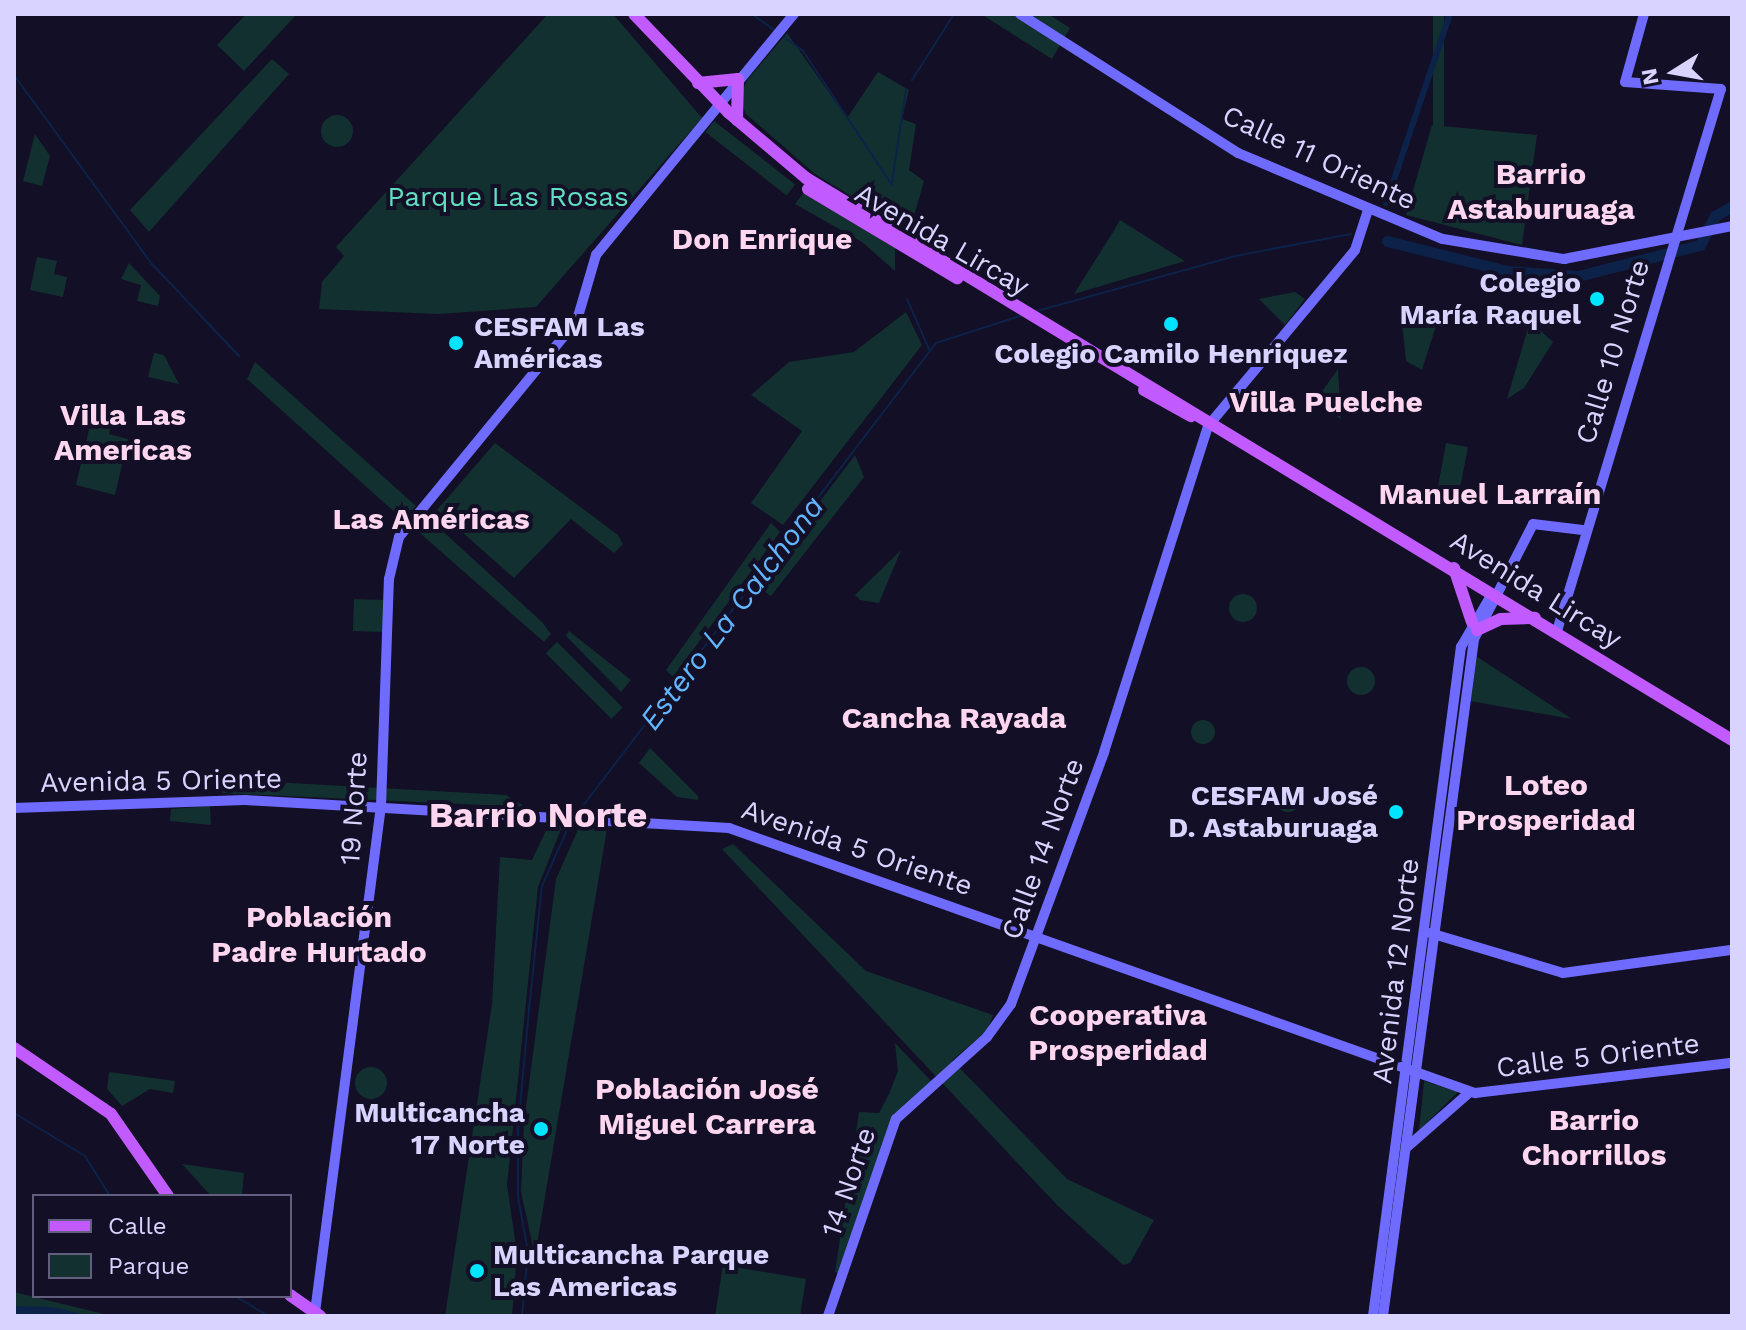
<!DOCTYPE html>
<meta charset="utf-8">
<style>
body{margin:0}
#map{position:relative;width:1746px;height:1330px;overflow:hidden;background:#130f26;font-family:"Work Sans",sans-serif}
div>[style]{position:absolute}
.green>*{inset:0;background:#12302f;transform-origin:0 0}
.round{border-radius:50%}
.water>*{inset:0;background:#0c2248}
.stream>*{height:2px;margin:-1px;padding:0 1px;transform-origin:1px;border-radius:1px;background:#0c2248}
.canal>*{height:6px;margin:-3px;padding:0 3px;transform-origin:3px;border-radius:3px;background:#0c2248}
.river>*{height:11px;margin:-5.5px;padding:0 5.5px;transform-origin:5.5px;border-radius:5.5px;background:#0c2248}
.secondary>*{height:10px;margin:-5px;padding:0 5px;transform-origin:5px;border-radius:5px;background:#6f6bff}
.primary>*{height:12px;margin:-6px;padding:0 6px;transform-origin:6px;border-radius:6px;background:#c25bff}
.dots>*{width:22px;height:22px;translate:-50% -50%;box-sizing:border-box;border:4px solid #130f26;border-radius:50%}
span{translate:-50% -50%;white-space:nowrap;text-align:center;line-height:1.15;-webkit-text-stroke:8px #130f26;paint-order:stroke}
.street-label{font-size:28px;color:#d9d4ff}
.park-label{font-size:28px;color:#5fe0c0}
.poi-label{font-size:28px;color:#d9d4ff;font-weight:700}
.right{translate:-100% -50%;text-align:right}
.left{translate:0 -50%;text-align:left}
.neighbourhood-label{font-size:30px;color:#ffd6f0;font-weight:700}
.water-label{font-size:30px;color:#62b6ff;font-style:italic}
.district-label{font-size:36px;color:#ffd6f0;font-weight:700}
.frame{position:absolute;inset:0;border:16px solid #d9d4ff;pointer-events:none}
.legend{position:absolute;left:32px;top:1194px;width:260px;height:104px;box-sizing:border-box;background:#130f26;border:2px solid #625e7d;margin:0;padding:10px 14px;list-style:none;font-size:24px;color:#d9d4ff}
.legend li{display:flex;align-items:center;gap:16px;height:40px}
.legend b{width:40px;border:2px solid #625e7d}
.north{position:absolute;left:1634px;top:32px;width:80px;height:80px;-webkit-text-stroke:6px #130f26;paint-order:stroke;rotate:259deg;font-size:22px;font-weight:700;line-height:32px;text-align:center;color:#d9d4ff}
.north::after{content:'';display:block;margin:auto;width:28px;height:36px;background:#d9d4ff;clip-path:polygon(50% 0,100% 100%,50% 72%,0 100%)}
</style>
<div id="map">
<div class="green">
<div style="clip-path:polygon(246px 14px,297px 14px,244px 71px,217px 45px)"></div>
<div style="clip-path:polygon(548px 14px,613px 14px,702px 118px,536px 307px,439px 314px,319px 309px,322px 282px,344px 256px,336px 247px)"></div>
<div style="clip-path:polygon(981px 14px,1048px 14px,1070px 28px,1052px 59px)"></div>
<div style="left:1433px;top:14px;width:11px;height:195px"></div>
<div style="clip-path:polygon(787px 33px,847px 118px,878px 72px,909px 90px,902px 119px,916px 124px,909px 170px,924px 181px,914px 216px,917px 236px,815px 174px,745px 113px,740px 95px,748px 79px)"></div>
<div style="clip-path:polygon(272px 59px,289px 74px,149px 232px,130px 210px)"></div>
<div class="round" style="left:321px;top:115px;width:32px;height:32px"></div>
<div style="left:714px;top:121px;width:103px;height:14px;rotate:38deg"></div>
<div style="clip-path:polygon(1432px 125px,1537px 135px,1522px 245px,1406px 215px)"></div>
<div style="clip-path:polygon(35px 134px,50px 156px,42px 186px,23px 181px)"></div>
<div style="clip-path:polygon(805px 191px,895px 248px,895px 271px,862px 242px,795px 204px)"></div>
<div style="clip-path:polygon(1120px 220px,1185px 261px,1074px 294px,1113px 232px)"></div>
<div style="clip-path:polygon(37px 257px,57px 261px,54px 274px,67px 277px,63px 297px,30px 290px)"></div>
<div style="clip-path:polygon(129px 263px,160px 296px,158px 306px,137px 301px,141px 285px,121px 279px)"></div>
<div style="clip-path:polygon(1295px 292px,1305px 299px,1285px 325px,1259px 299px)"></div>
<div style="clip-path:polygon(906px 312px,922px 345px,783px 525px,751px 503px,802px 431px,751px 395px,789px 362px,854px 352px)"></div>
<div style="clip-path:polygon(1401px 314px,1436px 326px,1422px 370px,1406px 361px)"></div>
<div style="clip-path:polygon(1530px 321px,1553px 342px,1524px 388px,1507px 399px)"></div>
<div style="clip-path:polygon(154px 353px,164px 355px,179px 384px,148px 377px)"></div>
<div style="clip-path:polygon(255px 362px,416px 506px,403px 519px,381px 500px,247px 379px)"></div>
<div style="clip-path:polygon(1338px 369px,1341px 419px,1315px 401px)"></div>
<div style="clip-path:polygon(95px 404px,114px 409px,109px 434px,128px 439px,115px 495px,76px 485px)"></div>
<div style="clip-path:polygon(495px 443px,618px 535px,623px 544px,614px 553px,571px 519px,514px 578px,437px 510px)"></div>
<div style="clip-path:polygon(1446px 443px,1468px 447px,1459px 493px,1451px 495px,1438px 486px)"></div>
<div style="clip-path:polygon(855px 455px,864px 477px,771px 596px,756px 586px)"></div>
<div style="clip-path:polygon(425px 515px,542px 622px,551px 634px,544px 642px,413px 527px)"></div>
<div style="clip-path:polygon(771px 523px,780px 532px,673px 677px,666px 670px)"></div>
<div style="clip-path:polygon(901px 550px,879px 603px,860px 600px,855px 595px)"></div>
<div class="round" style="left:1229px;top:594px;width:28px;height:28px"></div>
<div style="left:354px;top:599px;width:30px;height:32px;rotate:2deg"></div>
<div style="clip-path:polygon(569px 631px,631px 680px,621px 692px,566px 636px)"></div>
<div style="left:557px;top:642px;width:93px;height:16px;rotate:45deg"></div>
<div style="clip-path:polygon(1476px 656px,1572px 719px,1470px 701px)"></div>
<div class="round" style="left:1347px;top:667px;width:28px;height:28px"></div>
<div class="round" style="left:1191px;top:720px;width:24px;height:24px"></div>
<div style="clip-path:polygon(650px 748px,698px 796px,698px 800px,677px 797px,639px 763px)"></div>
<div style="clip-path:polygon(218px 779px,506px 795px,526px 807px,220px 793px)"></div>
<div class="round" style="left:1275px;top:786px;width:26px;height:26px"></div>
<div style="clip-path:polygon(210px 806px,211px 825px,170px 821px,171px 809px)"></div>
<div style="clip-path:polygon(549px 824px,563px 824px,538px 887px,507px 1185px,517px 1253px,512px 1316px,445px 1316px,492px 1004px,500px 857px,532px 860px)"></div>
<div style="clip-path:polygon(580px 825px,607px 829px,535px 1256px,521px 1192px,524px 1122px,556px 879px)"></div>
<div style="clip-path:polygon(733px 844px,866px 971px,993px 1015px,987px 1031px,952px 1060px,1067px 1179px,1154px 1220px,1130px 1263px,1123px 1265px,1058px 1206px,722px 849px)"></div>
<div style="clip-path:polygon(895px 1043px,932px 1082px,898px 1112px,840px 1273px,835px 1272px,859px 1112px,879px 1113px,889px 1094px,898px 1071px)"></div>
<div class="round" style="left:355px;top:1067px;width:32px;height:32px"></div>
<div style="clip-path:polygon(109px 1072px,175px 1081px,173px 1093px,150px 1089px,122px 1106px,107px 1089px)"></div>
<div style="clip-path:polygon(1424px 1081px,1458px 1092px,1419px 1130px)"></div>
<div style="clip-path:polygon(182px 1164px,244px 1173px,242px 1196px,211px 1196px)"></div>
<div style="clip-path:polygon(723px 1265px,806px 1279px,800px 1316px,715px 1316px)"></div>
<div style="clip-path:polygon(14px 1292px,112px 1316px,14px 1316px)"></div>
</div>
<div class="water">
<div style="clip-path:polygon(14px 1306px,52px 1307px,90px 1316px,14px 1316px)"></div>
</div>
<div class="stream">
<div style="left:752px;top:14px;width:27px;rotate:36deg"></div>
<div style="left:784px;top:37px;width:24px;rotate:36deg"></div>
<div style="left:803px;top:51px;width:161px;rotate:56.4deg"></div>
<div style="left:14px;top:75px;width:234px;rotate:53.9deg"></div>
<div style="left:152px;top:264px;width:127px;rotate:46.6deg"></div>
<div style="left:912px;top:80px;width:78px;rotate:-57.5deg"></div>
<div style="left:892px;top:182px;width:94px;rotate:-81.4deg"></div>
<div style="left:907px;top:299px;width:55px;rotate:66.3deg"></div>
<div style="left:1037px;top:311px;width:205px;rotate:-15.5deg"></div>
<div style="left:1235px;top:256px;width:118px;rotate:-10.7deg"></div>
<div style="left:576px;top:815px;width:594px;rotate:-52.67deg"></div>
<div style="left:936px;top:343px;width:91px;rotate:-17.8deg"></div>
<div style="left:14px;top:1113px;width:83px;rotate:31.2deg"></div>
<div style="left:85px;top:1156px;width:47px;rotate:58deg"></div>
<div style="left:235px;top:1296px;width:39px;rotate:31deg"></div>
<div style="left:522px;top:1316px;width:65px;rotate:-84.7deg"></div>
<div style="left:528px;top:1251px;width:55px;rotate:-100.5deg"></div>
<div style="left:518px;top:1197px;width:69px;rotate:-90deg"></div>
<div style="left:518px;top:1128px;width:120px;rotate:-84.7deg"></div>
<div style="left:529px;top:1009px;width:124px;rotate:-84deg"></div>
<div style="left:542px;top:886px;width:69px;rotate:-66deg"></div>
</div>
<div class="canal">
<div style="left:1386px;top:203px;width:200px;rotate:-71.3deg"></div>
</div>
<div class="river">
<div style="left:1387px;top:241px;width:124px;rotate:14deg"></div>
<div style="left:1507px;top:271px;width:71px;rotate:4deg"></div>
<div style="left:1578px;top:276px;width:126px;rotate:-14.3deg"></div>
<div style="left:1700px;top:245px;width:33px;rotate:-63deg"></div>
<div style="left:1715px;top:216px;width:20px;rotate:-30deg"></div>
</div>
<div class="secondary">
<div style="left:1020px;top:14px;width:259px;rotate:32.5deg"></div>
<div style="left:1238px;top:153px;width:222px;rotate:22.8deg"></div>
<div style="left:1443px;top:239px;width:123px;rotate:9.4deg"></div>
<div style="left:1564px;top:259px;width:171px;rotate:-11.1deg"></div>
<div style="left:1557px;top:631px;width:566px;rotate:-73.17deg"></div>
<div style="left:1721px;top:89px;width:96px;rotate:-175.8deg"></div>
<div style="left:1625px;top:82px;width:71px;rotate:-74.4deg"></div>
<div style="left:14px;top:808px;width:231px;rotate:-2deg"></div>
<div style="left:245px;top:800px;width:485px;rotate:3.3deg"></div>
<div style="left:729px;top:828px;width:792px;rotate:19.56deg"></div>
<div style="left:1475px;top:1093px;width:259px;rotate:-6.7deg"></div>
<div style="left:1430px;top:933px;width:139px;rotate:16.7deg"></div>
<div style="left:1563px;top:973px;width:171px;rotate:-7.8deg"></div>
<div style="left:1406px;top:1148px;width:85px;rotate:-41.2deg"></div>
<div style="left:315px;top:1312px;width:510px;rotate:-82.57deg"></div>
<div style="left:381px;top:806px;width:227px;rotate:-88deg"></div>
<div style="left:389px;top:579px;width:43px;rotate:-76.6deg"></div>
<div style="left:399px;top:537px;width:281px;rotate:-50.6deg"></div>
<div style="left:577px;top:320px;width:68px;rotate:-73.7deg"></div>
<div style="left:596px;top:255px;width:312px;rotate:-50.6deg"></div>
<div style="left:828px;top:1316px;width:208px;rotate:-71deg"></div>
<div style="left:896px;top:1119px;width:122px;rotate:-42deg"></div>
<div style="left:987px;top:1037px;width:41px;rotate:-54deg"></div>
<div style="left:1011px;top:1004px;width:269px;rotate:-69.7deg"></div>
<div style="left:1104px;top:752px;width:342px;rotate:-72.3deg"></div>
<div style="left:1208px;top:426px;width:229px;rotate:-50.1deg"></div>
<div style="left:1355px;top:250px;width:40px;rotate:-72deg"></div>
<div style="left:1373px;top:1316px;width:675px;rotate:-82.51deg"></div>
<div style="left:1461px;top:647px;width:61px;rotate:-59.7deg"></div>
<div style="left:1383px;top:1316px;width:683px;rotate:-82.34deg"></div>
<div style="left:1474px;top:639px;width:129px;rotate:-62.8deg"></div>
<div style="left:1533px;top:524px;width:50px;rotate:6.8deg"></div>
</div>
<div class="primary">
<div style="left:634px;top:14px;width:137px;rotate:46.2deg"></div>
<div style="left:729px;top:113px;width:101px;rotate:40.2deg"></div>
<div style="left:806px;top:178px;width:1083px;rotate:31.25deg"></div>
<div style="left:698px;top:83px;width:40px;rotate:-5.7deg"></div>
<div style="left:737px;top:120px;width:41px;rotate:-88.6deg"></div>
<div style="left:808px;top:189px;width:174px;rotate:30.9deg"></div>
<div style="left:1144px;top:390px;width:54px;rotate:29deg"></div>
<div style="left:1454px;top:568px;width:57px;rotate:71.6deg"></div>
<div style="left:1477px;top:630px;width:26px;rotate:-25deg"></div>
<div style="left:1501px;top:619px;width:34px;rotate:-2deg"></div>
<div style="left:14px;top:1048px;width:117px;rotate:34.2deg"></div>
<div style="left:111px;top:1114px;width:100px;rotate:55.2deg"></div>
<div style="left:290px;top:1295px;width:37px;rotate:35deg"></div>
</div>
<div class="dots">
<div style="left:1597px;top:299px;background:#00e5ff"></div>
<div style="left:1171px;top:324px;background:#00e5ff"></div>
<div style="left:456px;top:343px;background:#00e5ff"></div>
<div style="left:1396px;top:812px;background:#00e5ff"></div>
<div style="left:541px;top:1129px;background:#00e5ff"></div>
<div style="left:477px;top:1271px;background:#00e5ff"></div>
</div>
<div class="street-label">
<span style="left:1319px;top:158px;rotate:25deg">Calle 11 Oriente</span>
<span style="left:942px;top:240px;rotate:30deg">Avenida Lircay</span>
<span style="left:1613px;top:352px;rotate:-73deg">Calle 10 Norte</span>
<span style="left:1536px;top:590px;rotate:32deg">Avenida Lircay</span>
<span style="left:161px;top:781px;rotate:-1deg">Avenida 5 Oriente</span>
<span style="left:354px;top:808px;rotate:-86deg">19 Norte</span>
<span style="left:857px;top:848px;rotate:19deg">Avenida 5 Oriente</span>
<span style="left:1043px;top:849px;rotate:-70deg">Calle 14 Norte</span>
<span style="left:1396px;top:971px;rotate:-83deg">Avenida 12 Norte</span>
<span style="left:1598px;top:1056px;rotate:-7deg">Calle 5 Oriente</span>
<span style="left:849px;top:1182px;rotate:-71deg">14 Norte</span>
</div>
<div class="park-label">
<span style="left:508px;top:197px">Parque Las Rosas</span>
</div>
<div class="poi-label">
<span class="right" style="left:1581px;top:299px">Colegio<br>María Raquel</span>
<span class="left" style="left:474px;top:343px">CESFAM Las<br>Américas</span>
<span style="left:1171px;top:354px">Colegio Camilo Henriquez</span>
<span class="right" style="left:1378px;top:812px">CESFAM José<br>D. Astaburuaga</span>
<span class="right" style="left:525px;top:1129px">Multicancha<br>17 Norte</span>
<span class="left" style="left:493px;top:1271px">Multicancha Parque<br>Las Americas</span>
</div>
<div class="neighbourhood-label">
<span style="left:1541px;top:191px">Barrio<br>Astaburuaga</span>
<span style="left:762px;top:239px">Don Enrique</span>
<span style="left:1326px;top:402px">Villa Puelche</span>
<span style="left:123px;top:432px">Villa Las<br>Americas</span>
<span style="left:1490px;top:494px">Manuel Larraín</span>
<span style="left:431px;top:519px">Las Américas</span>
<span style="left:954px;top:718px">Cancha Rayada</span>
<span style="left:1546px;top:802px">Loteo<br>Prosperidad</span>
<span style="left:319px;top:934px">Población<br>Padre Hurtado</span>
<span style="left:1118px;top:1032px">Cooperativa<br>Prosperidad</span>
<span style="left:707px;top:1106px">Población José<br>Miguel Carrera</span>
<span style="left:1594px;top:1137px">Barrio<br>Chorrillos</span>
</div>
<div class="water-label">
<span style="left:732px;top:613px;rotate:-53deg">Estero La Calchona</span>
</div>
<div class="district-label">
<span style="left:538px;top:816px">Barrio Norte</span>
</div>
<div class="frame"></div>
<ul class="legend">
<li><b style="height:10px;background:#c25bff"></b>Calle</li>
<li><b style="height:22px;background:#12302f"></b>Parque</li>
</ul>
<div class="north">N</div>
</div>
